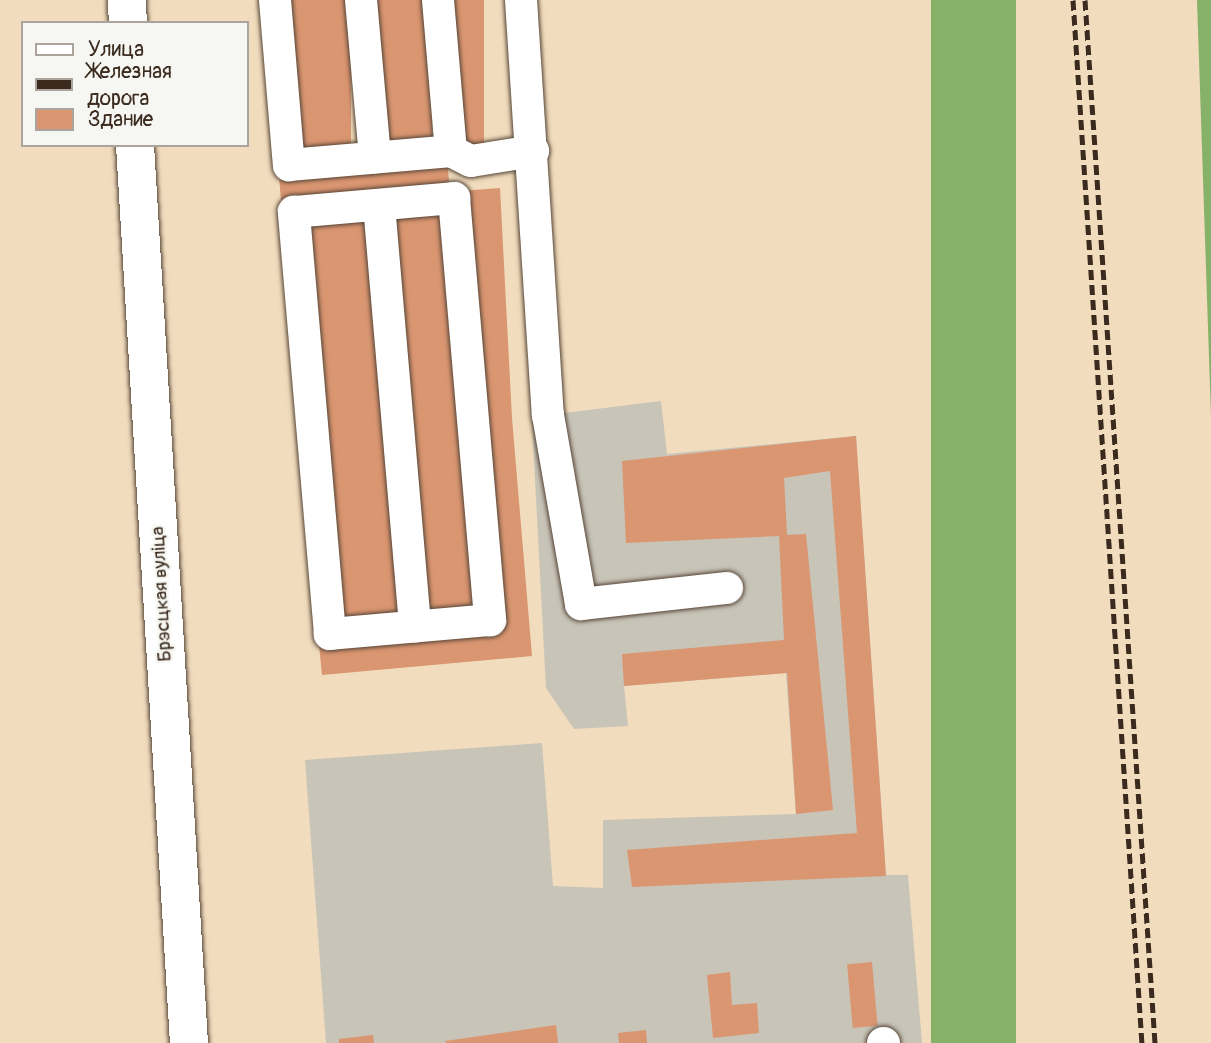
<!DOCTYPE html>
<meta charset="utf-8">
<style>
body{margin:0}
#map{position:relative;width:1211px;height:1043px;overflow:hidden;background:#f1dcbd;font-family:Pangolin,sans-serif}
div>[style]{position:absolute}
.industrial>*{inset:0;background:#c8c4b8}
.forest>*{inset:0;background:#86b169;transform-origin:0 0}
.building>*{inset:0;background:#da9671;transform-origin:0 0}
.roads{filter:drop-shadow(0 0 2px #564536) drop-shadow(0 0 2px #564536)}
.minor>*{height:32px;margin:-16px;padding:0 16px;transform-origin:16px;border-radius:16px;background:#fff}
.major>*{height:38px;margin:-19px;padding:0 19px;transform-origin:19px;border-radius:19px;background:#fff}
.rail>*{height:5px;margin-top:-2.5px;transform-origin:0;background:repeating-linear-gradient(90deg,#3b2a1e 0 10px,transparent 0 15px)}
span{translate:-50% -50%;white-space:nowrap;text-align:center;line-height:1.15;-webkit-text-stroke:5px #f6f6f2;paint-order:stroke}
.street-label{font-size:19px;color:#3b2a1e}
.legend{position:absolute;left:21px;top:21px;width:228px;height:126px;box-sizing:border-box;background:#f6f6f2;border:2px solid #aba49d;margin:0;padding:9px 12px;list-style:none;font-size:21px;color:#3b2a1e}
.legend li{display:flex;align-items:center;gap:14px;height:35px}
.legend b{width:35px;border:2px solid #aba49d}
</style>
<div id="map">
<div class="industrial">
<div style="clip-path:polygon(661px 401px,667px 454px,856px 436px,886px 875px,908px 875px,922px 1043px,326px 1043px,305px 760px,542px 743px,553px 886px,603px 888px,603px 820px,796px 814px,786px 673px,624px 686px,628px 726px,574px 729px,546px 688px,532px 422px,548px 415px)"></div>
</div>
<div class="forest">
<div style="left:931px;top:0;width:85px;height:1045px"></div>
<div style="clip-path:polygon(1197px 0,1211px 0,1211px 417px)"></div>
</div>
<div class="building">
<div style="left:288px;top:0;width:63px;height:159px"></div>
<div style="left:369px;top:0;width:63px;height:149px"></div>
<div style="left:448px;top:0;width:36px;height:145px"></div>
<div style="left:447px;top:158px;width:32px;height:169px;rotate:85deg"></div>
<div style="clip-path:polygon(500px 188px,512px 418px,532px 656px,322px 675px,319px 645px,497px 630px,460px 191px)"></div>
<div style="left:448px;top:206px;width:409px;height:64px;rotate:85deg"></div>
<div style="left:369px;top:212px;width:409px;height:64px;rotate:85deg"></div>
<div style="clip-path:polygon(856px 436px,886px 876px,632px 887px,627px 850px,857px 833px,830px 471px,784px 478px,787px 535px,806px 534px,833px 810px,796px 814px,787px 673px,624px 686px,622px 654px,784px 640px,779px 536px,626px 543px,622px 461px)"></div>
<div style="left:872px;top:962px;width:64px;height:25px;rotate:85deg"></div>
<div style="clip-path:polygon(730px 972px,732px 1005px,757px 1003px,759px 1033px,713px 1038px,707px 975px)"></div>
<div style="clip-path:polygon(556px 1025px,558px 1043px,446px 1043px,445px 1041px)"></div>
<div style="clip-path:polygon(646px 1030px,647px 1043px,619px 1043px,618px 1033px)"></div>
<div style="clip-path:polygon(373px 1035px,374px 1043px,339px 1043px,339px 1039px)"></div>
</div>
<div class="roads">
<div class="minor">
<div style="left:275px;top:0;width:166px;rotate:85.2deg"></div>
<div style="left:289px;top:165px;width:163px;rotate:-4.9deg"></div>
<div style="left:451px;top:151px;width:22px;rotate:27deg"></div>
<div style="left:471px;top:161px;width:63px;rotate:-9.2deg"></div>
<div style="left:361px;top:0;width:158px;rotate:84.9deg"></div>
<div style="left:438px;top:0;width:152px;rotate:85.1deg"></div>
<div style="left:521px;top:0;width:416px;rotate:86.3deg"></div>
<div style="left:548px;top:415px;width:192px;rotate:80.1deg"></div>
<div style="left:581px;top:604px;width:147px;rotate:-6.3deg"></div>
<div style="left:454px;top:198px;width:424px;rotate:85.1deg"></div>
<div style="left:490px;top:620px;width:161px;rotate:175deg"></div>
<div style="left:330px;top:634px;width:424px;rotate:-94.9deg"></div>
<div style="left:294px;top:212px;width:161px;rotate:-5deg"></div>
<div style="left:379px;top:205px;width:423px;rotate:85.1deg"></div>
<div style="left:883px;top:1043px;width:1px"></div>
</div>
<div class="major">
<div style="left:127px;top:0;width:23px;rotate:88deg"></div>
<div style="left:135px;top:145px;width:900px;rotate:86.56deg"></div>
</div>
</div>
<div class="rail">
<div style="left:1073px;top:0;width:1045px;rotate:86.22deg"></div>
<div style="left:1085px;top:0;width:1045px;rotate:86.16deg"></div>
</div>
<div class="street-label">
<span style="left:162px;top:594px;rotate:-93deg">Брэсцкая вуліца</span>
</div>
<ul class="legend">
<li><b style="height:9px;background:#fff"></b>Улица</li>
<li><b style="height:9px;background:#3b2a1e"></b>Железная дорога</li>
<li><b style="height:19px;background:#da9671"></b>Здание</li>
</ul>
</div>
